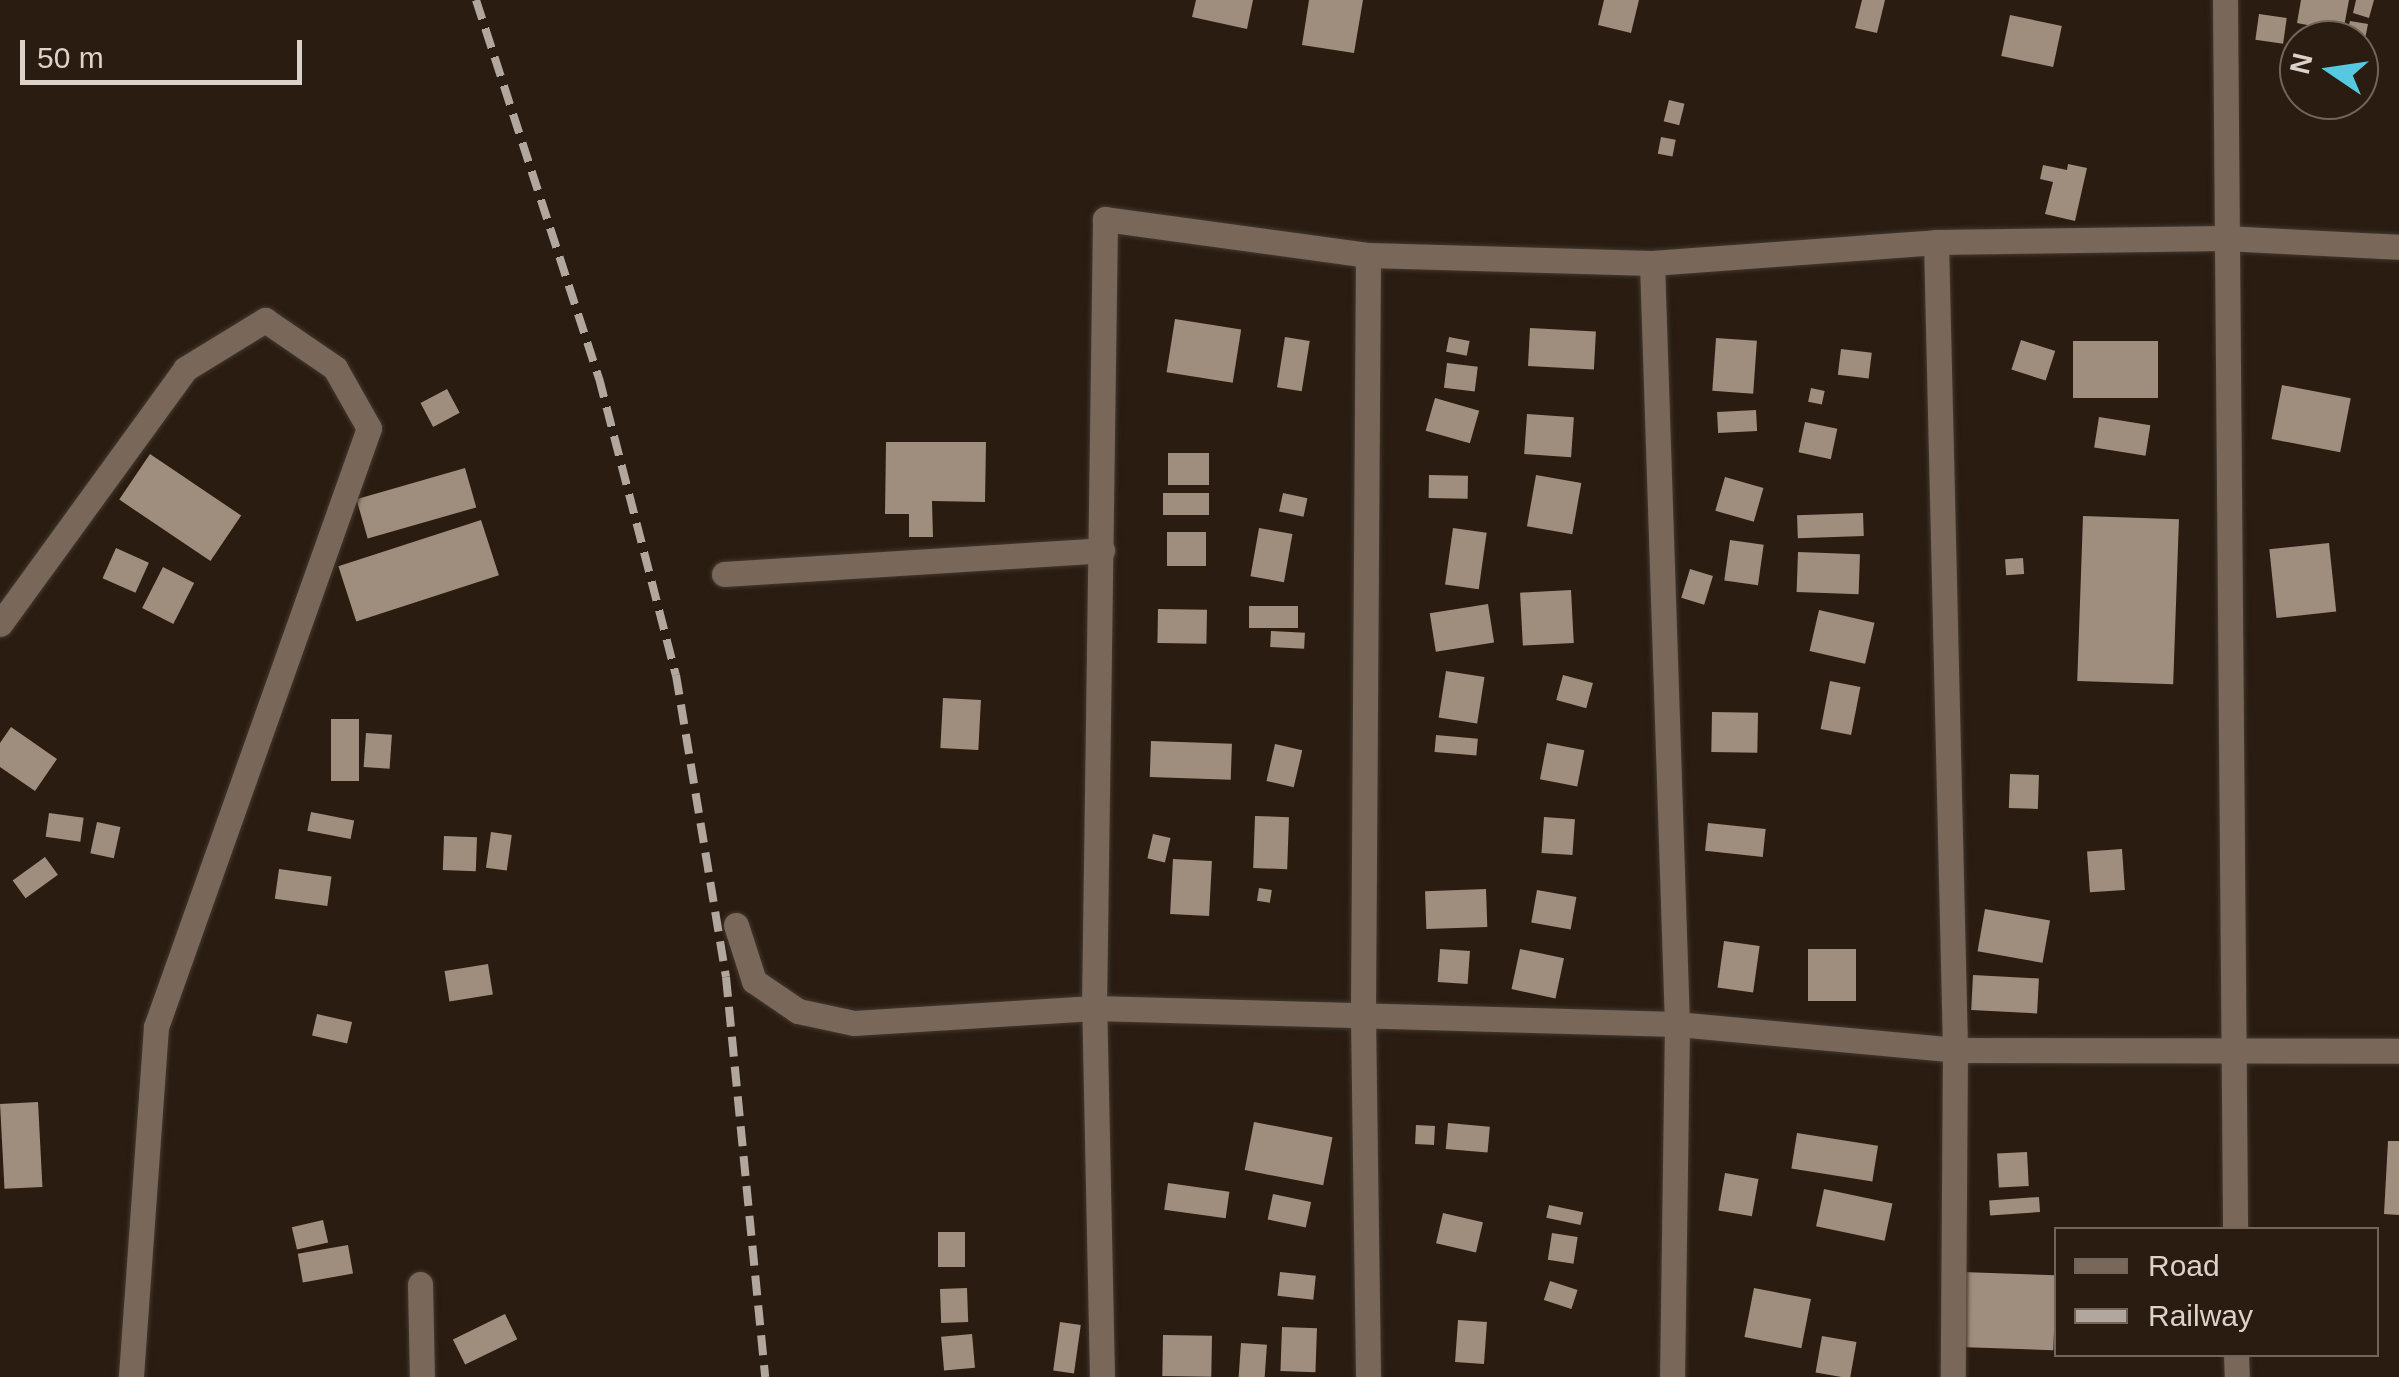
<!DOCTYPE html>
<style>
body{margin:0}
#map{position:relative;width:2399px;height:1377px;overflow:hidden;background:#2a1c10;font-family:Arial,sans-serif}
div>[style]{position:absolute}
.building>*{inset:0;background:#9f8e7e;transform-origin:0 0}
.roads{filter:drop-shadow(0 0 2px #423830) drop-shadow(0 0 2px #423830)}
.street>*{height:25px;margin:-12.5px;padding:0 12.5px;transform-origin:12.5px;border-radius:12.5px;background:#79685a}
.rail>*{height:8px;margin-top:-4px;transform-origin:0;background:repeating-linear-gradient(90deg,#b2a79e 0 20px,transparent 0 30px)}
span{translate:-50% -50%;white-space:nowrap;text-align:center;line-height:1.15;-webkit-text-stroke:10px #2a1c10;paint-order:stroke}
.legend{position:absolute;left:2054px;top:1227px;width:325px;height:130px;box-sizing:border-box;background:#2a1c10;border:2px solid #71655a;margin:0;padding:12px 18px;list-style:none;font-size:30px;color:#dcd2ca}
.legend li{display:flex;align-items:center;gap:20px;height:50px}
.legend b{width:50px;border:2px solid #71655a}
.north{position:absolute;left:2279px;top:20px;width:100px;height:100px;box-sizing:border-box;background:#2a1c10;border:2px solid #71655a;border-radius:50%;rotate:283deg;font-size:28px;font-weight:700;line-height:40px;text-align:center;color:#dcd2ca}
.north::after{content:'';display:block;margin:auto;width:35px;height:45px;background:#56c9e1;clip-path:polygon(50% 0,100% 100%,50% 72%,0 100%)}
.scale{position:absolute;left:20px;top:40px;width:282px;height:45px;box-sizing:border-box;border:5px solid #dcd2ca;border-top:0;padding-left:12px;font-size:30px;line-height:35px;white-space:nowrap;color:#dcd2ca;-webkit-text-stroke:8px #2a1c10;paint-order:stroke}
</style>
<div id="map">
<div class="building">
<div style="clip-path:polygon(1196px 0,1253px 0,1247px 29px,1192px 17px)"></div>
<div style="clip-path:polygon(1309px 0,1363px 0,1354px 53px,1302px 45px)"></div>
<div style="clip-path:polygon(1604px 0,1639px 0,1631px 33px,1598px 25px)"></div>
<div style="clip-path:polygon(1862px 0,1885px 0,1877px 33px,1855px 28px)"></div>
<div style="clip-path:polygon(2301px 0,2349px 0,2343px 32px,2297px 23px)"></div>
<div style="clip-path:polygon(2356px 0,2374px 0,2369px 18px,2353px 13px)"></div>
<div style="left:2259px;top:14px;width:28px;height:26px;rotate:8deg"></div>
<div style="left:2010px;top:15px;width:53px;height:42px;rotate:12deg"></div>
<div style="clip-path:polygon(2350px 21px,2368px 24px,2364px 44px,2345px 39px)"></div>
<div style="left:1669px;top:100px;width:16px;height:22px;rotate:14deg"></div>
<div style="left:1661px;top:137px;width:15px;height:17px;rotate:11deg"></div>
<div style="clip-path:polygon(2068px 164px,2087px 168px,2075px 221px,2045px 214px,2053px 182px,2040px 179px,2043px 165px,2067px 170px)"></div>
<div style="left:1175px;top:319px;width:67px;height:54px;rotate:9deg"></div>
<div style="left:1530px;top:328px;width:66px;height:38px;rotate:3deg"></div>
<div style="left:1285px;top:337px;width:25px;height:51px;rotate:9deg"></div>
<div style="left:1449px;top:337px;width:21px;height:15px;rotate:11deg"></div>
<div style="left:1716px;top:338px;width:41px;height:53px;rotate:4deg"></div>
<div style="left:2021px;top:340px;width:36px;height:31px;rotate:18deg"></div>
<div style="left:2158px;top:341px;width:57px;height:85px;rotate:90deg"></div>
<div style="left:1841px;top:349px;width:31px;height:26px;rotate:7deg"></div>
<div style="left:1447px;top:363px;width:31px;height:25px;rotate:7deg"></div>
<div style="left:2282px;top:385px;width:70px;height:55px;rotate:11deg"></div>
<div style="left:1811px;top:388px;width:14px;height:14px;rotate:12deg"></div>
<div style="left:447px;top:389px;width:27px;height:30px;rotate:62deg"></div>
<div style="left:1435px;top:398px;width:46px;height:34px;rotate:16deg"></div>
<div style="left:1756px;top:410px;width:21px;height:39px;rotate:87deg"></div>
<div style="left:1527px;top:414px;width:47px;height:40px;rotate:4deg"></div>
<div style="left:2099px;top:417px;width:52px;height:31px;rotate:9deg"></div>
<div style="left:1805px;top:422px;width:33px;height:31px;rotate:12deg"></div>
<div style="clip-path:polygon(886px 442px,986px 442px,985px 502px,932px 501px,933px 537px,909px 537px,909px 514px,885px 514px)"></div>
<div style="left:1209px;top:453px;width:32px;height:41px;rotate:90deg"></div>
<div style="left:150px;top:454px;width:110px;height:55px;rotate:34deg"></div>
<div style="left:465px;top:468px;width:41px;height:113px;rotate:74deg"></div>
<div style="left:1429px;top:475px;width:39px;height:23px;rotate:1deg"></div>
<div style="left:1536px;top:475px;width:46px;height:52px;rotate:10deg"></div>
<div style="left:1725px;top:477px;width:40px;height:35px;rotate:16deg"></div>
<div style="left:1163px;top:493px;width:46px;height:22px"></div>
<div style="left:1283px;top:493px;width:25px;height:19px;rotate:12deg"></div>
<div style="left:1863px;top:513px;width:23px;height:66px;rotate:88deg"></div>
<div style="left:2083px;top:516px;width:96px;height:165px;rotate:2deg"></div>
<div style="left:481px;top:520px;width:58px;height:150px;rotate:72deg"></div>
<div style="left:1259px;top:528px;width:34px;height:49px;rotate:10deg"></div>
<div style="left:1453px;top:528px;width:34px;height:57px;rotate:8deg"></div>
<div style="left:1167px;top:532px;width:39px;height:34px"></div>
<div style="left:1730px;top:540px;width:34px;height:41px;rotate:8deg"></div>
<div style="left:2329px;top:543px;width:69px;height:60px;rotate:84deg"></div>
<div style="left:116px;top:548px;width:36px;height:33px;rotate:24deg"></div>
<div style="left:1798px;top:552px;width:62px;height:40px;rotate:2deg"></div>
<div style="left:2023px;top:558px;width:16px;height:18px;rotate:86deg"></div>
<div style="left:163px;top:567px;width:35px;height:46px;rotate:27deg"></div>
<div style="left:1690px;top:569px;width:24px;height:30px;rotate:17deg"></div>
<div style="left:1571px;top:590px;width:53px;height:51px;rotate:87deg"></div>
<div style="left:1488px;top:604px;width:39px;height:59px;rotate:81deg"></div>
<div style="left:1298px;top:606px;width:22px;height:49px;rotate:90deg"></div>
<div style="left:1158px;top:609px;width:49px;height:34px;rotate:1deg"></div>
<div style="left:1819px;top:610px;width:57px;height:42px;rotate:13deg"></div>
<div style="left:1271px;top:631px;width:34px;height:16px;rotate:3deg"></div>
<div style="left:1446px;top:671px;width:39px;height:47px;rotate:9deg"></div>
<div style="left:1563px;top:675px;width:31px;height:26px;rotate:15deg"></div>
<div style="left:1830px;top:681px;width:31px;height:49px;rotate:11deg"></div>
<div style="left:943px;top:698px;width:38px;height:50px;rotate:3deg"></div>
<div style="left:1712px;top:712px;width:46px;height:40px;rotate:1deg"></div>
<div style="left:331px;top:719px;width:28px;height:62px"></div>
<div style="clip-path:polygon(11px 727px,57px 759px,35px 791px,0 767px,0 743px)"></div>
<div style="left:366px;top:733px;width:26px;height:34px;rotate:4deg"></div>
<div style="left:1436px;top:735px;width:42px;height:17px;rotate:5deg"></div>
<div style="left:1151px;top:741px;width:81px;height:36px;rotate:2deg"></div>
<div style="left:1547px;top:743px;width:38px;height:37px;rotate:11deg"></div>
<div style="left:1275px;top:744px;width:28px;height:38px;rotate:13deg"></div>
<div style="left:2010px;top:774px;width:29px;height:34px;rotate:2deg"></div>
<div style="left:311px;top:812px;width:44px;height:19px;rotate:11deg"></div>
<div style="left:49px;top:813px;width:35px;height:24px;rotate:8deg"></div>
<div style="left:1255px;top:816px;width:34px;height:52px;rotate:2deg"></div>
<div style="left:1544px;top:817px;width:31px;height:36px;rotate:4deg"></div>
<div style="left:97px;top:822px;width:24px;height:32px;rotate:12deg"></div>
<div style="left:1708px;top:823px;width:58px;height:28px;rotate:6deg"></div>
<div style="left:491px;top:832px;width:21px;height:36px;rotate:8deg"></div>
<div style="left:1153px;top:834px;width:18px;height:25px;rotate:13deg"></div>
<div style="left:444px;top:836px;width:33px;height:34px;rotate:2deg"></div>
<div style="left:2122px;top:849px;width:41px;height:35px;rotate:86deg"></div>
<div style="left:45px;top:857px;width:22px;height:40px;rotate:54deg"></div>
<div style="left:1173px;top:859px;width:39px;height:55px;rotate:3deg"></div>
<div style="left:279px;top:869px;width:53px;height:30px;rotate:8deg"></div>
<div style="left:1259px;top:888px;width:13px;height:13px;rotate:9deg"></div>
<div style="left:1486px;top:889px;width:38px;height:61px;rotate:88deg"></div>
<div style="left:1537px;top:890px;width:40px;height:33px;rotate:10deg"></div>
<div style="left:1985px;top:909px;width:66px;height:43px;rotate:10deg"></div>
<div style="left:1724px;top:941px;width:36px;height:47px;rotate:8deg"></div>
<div style="left:1440px;top:949px;width:30px;height:33px;rotate:4deg"></div>
<div style="left:1520px;top:949px;width:45px;height:41px;rotate:12deg"></div>
<div style="left:1808px;top:949px;width:48px;height:52px"></div>
<div style="left:488px;top:964px;width:31px;height:44px;rotate:81deg"></div>
<div style="left:1973px;top:975px;width:66px;height:35px;rotate:3deg"></div>
<div style="left:317px;top:1014px;width:36px;height:22px;rotate:13deg"></div>
<div style="left:38px;top:1102px;width:85px;height:38px;rotate:87deg"></div>
<div style="left:1254px;top:1122px;width:80px;height:49px;rotate:11deg"></div>
<div style="left:1448px;top:1123px;width:42px;height:26px;rotate:5deg"></div>
<div style="left:1416px;top:1125px;width:19px;height:19px;rotate:3deg"></div>
<div style="left:1797px;top:1133px;width:82px;height:36px;rotate:9deg"></div>
<div style="clip-path:polygon(2388px 1141px,2399px 1141px,2399px 1215px,2384px 1214px)"></div>
<div style="left:2027px;top:1152px;width:34px;height:30px;rotate:87deg"></div>
<div style="left:1725px;top:1173px;width:34px;height:38px;rotate:10deg"></div>
<div style="left:1168px;top:1183px;width:62px;height:27px;rotate:8deg"></div>
<div style="left:1824px;top:1189px;width:70px;height:38px;rotate:12deg"></div>
<div style="left:1273px;top:1194px;width:39px;height:26px;rotate:12deg"></div>
<div style="left:2039px;top:1197px;width:15px;height:50px;rotate:86deg"></div>
<div style="left:1549px;top:1205px;width:35px;height:13px;rotate:12deg"></div>
<div style="left:1443px;top:1213px;width:41px;height:31px;rotate:13deg"></div>
<div style="left:323px;top:1220px;width:23px;height:32px;rotate:77deg"></div>
<div style="left:938px;top:1232px;width:27px;height:35px"></div>
<div style="left:1552px;top:1233px;width:26px;height:27px;rotate:9deg"></div>
<div style="left:348px;top:1245px;width:29px;height:51px;rotate:80deg"></div>
<div style="left:1280px;top:1272px;width:36px;height:24px;rotate:6deg"></div>
<div style="left:1962px;top:1272px;width:94px;height:75px;rotate:2deg"></div>
<div style="left:1550px;top:1281px;width:29px;height:20px;rotate:18deg"></div>
<div style="left:967px;top:1288px;width:34px;height:27px;rotate:88deg"></div>
<div style="left:1754px;top:1288px;width:58px;height:50px;rotate:11deg"></div>
<div style="left:505px;top:1314px;width:28px;height:58px;rotate:64deg"></div>
<div style="left:1458px;top:1320px;width:29px;height:42px;rotate:4deg"></div>
<div style="left:1060px;top:1322px;width:21px;height:49px;rotate:8deg"></div>
<div style="left:1282px;top:1327px;width:35px;height:44px;rotate:2deg"></div>
<div style="left:972px;top:1334px;width:34px;height:31px;rotate:85deg"></div>
<div style="left:1163px;top:1335px;width:49px;height:41px;rotate:1deg"></div>
<div style="left:1822px;top:1336px;width:35px;height:37px;rotate:10deg"></div>
<div style="left:1241px;top:1343px;width:26px;height:34px;rotate:4deg"></div>
</div>
<div class="roads">
<div class="street">
<div style="left:2225px;top:0;width:1230px;rotate:89.53deg"></div>
<div style="left:1936px;top:242px;width:808px;rotate:88.65deg"></div>
<div style="left:1955px;top:1050px;width:327px;rotate:90.4deg"></div>
<div style="left:1368px;top:255px;width:761px;rotate:90.38deg"></div>
<div style="left:1363px;top:1016px;width:361px;rotate:89.2deg"></div>
<div style="left:1652px;top:263px;width:761px;rotate:88.12deg"></div>
<div style="left:1677px;top:1024px;width:353px;rotate:90.8deg"></div>
<div style="left:724px;top:574px;width:379px;rotate:-3.6deg"></div>
<div style="left:0;top:624px;width:315px;rotate:-54deg"></div>
<div style="left:185px;top:369px;width:94px;rotate:-31.5deg"></div>
<div style="left:265px;top:320px;width:85px;rotate:34.4deg"></div>
<div style="left:335px;top:368px;width:69px;rotate:60.5deg"></div>
<div style="left:369px;top:428px;width:636px;rotate:109.58deg"></div>
<div style="left:156px;top:1027px;width:351px;rotate:94.1deg"></div>
<div style="left:736px;top:925px;width:59px;rotate:72.2deg"></div>
<div style="left:754px;top:981px;width:53px;rotate:34.3deg"></div>
<div style="left:798px;top:1011px;width:57px;rotate:12.1deg"></div>
<div style="left:854px;top:1023px;width:240px;rotate:-3.6deg"></div>
<div style="left:1094px;top:1008px;width:583px;rotate:1.57deg"></div>
<div style="left:1677px;top:1024px;width:279px;rotate:5.3deg"></div>
<div style="left:1955px;top:1050px;width:444px;rotate:0.1deg"></div>
<div style="left:420px;top:1284px;width:93px;rotate:88.8deg"></div>
<div style="left:2236px;top:1354px;width:23px;rotate:88deg"></div>
<div style="left:1102px;top:1377px;width:369px;rotate:-91.2deg"></div>
<div style="left:1094px;top:1008px;width:789px;rotate:-89.2deg"></div>
<div style="left:1105px;top:219px;width:265px;rotate:7.8deg"></div>
<div style="left:1368px;top:255px;width:284px;rotate:1.6deg"></div>
<div style="left:1652px;top:263px;width:285px;rotate:-4.2deg"></div>
<div style="left:1936px;top:242px;width:288px;rotate:-0.8deg"></div>
<div style="left:2224px;top:238px;width:175px;rotate:2.9deg"></div>
</div>
</div>
<div class="rail">
<div style="left:476px;top:0;width:398px;rotate:72deg"></div>
<div style="left:599px;top:378px;width:307px;rotate:75.5deg"></div>
<div style="left:676px;top:675px;width:306px;rotate:80.6deg"></div>
<div style="left:726px;top:977px;width:402px;rotate:84.4deg"></div>
</div>
<ul class="legend">
<li><b style="height:12px;background:#79685a"></b>Road</li>
<li><b style="height:12px;background:#b2a79e"></b>Railway</li>
</ul>
<div class="north">N</div>
<div class="scale">50 m</div>
</div>
